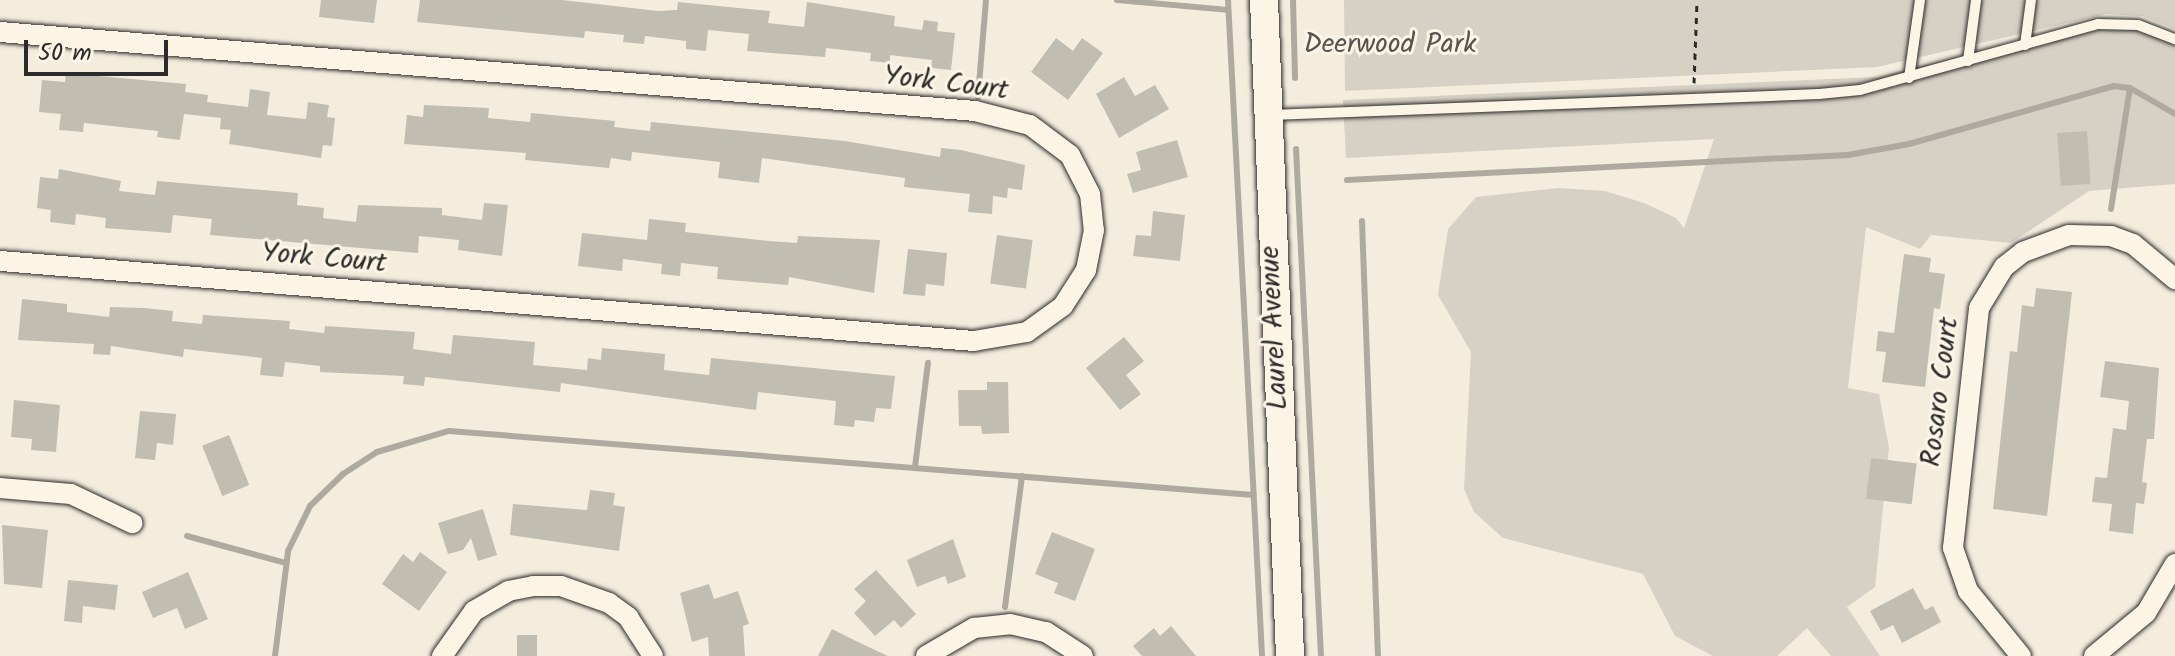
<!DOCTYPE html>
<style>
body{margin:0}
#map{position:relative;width:2175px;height:656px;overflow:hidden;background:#f4edde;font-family:Kalam,sans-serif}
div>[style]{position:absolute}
.green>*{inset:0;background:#d6d1c4}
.stream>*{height:6px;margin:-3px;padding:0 3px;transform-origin:3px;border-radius:3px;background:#afaaa0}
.building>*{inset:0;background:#c2bdb1;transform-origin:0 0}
.path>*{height:3px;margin-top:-1.5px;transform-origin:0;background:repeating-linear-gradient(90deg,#2b2b2b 0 6px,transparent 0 12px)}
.roads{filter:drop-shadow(0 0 2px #2b2b2b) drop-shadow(0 0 2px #2b2b2b)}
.service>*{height:10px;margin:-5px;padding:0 5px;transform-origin:5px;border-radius:5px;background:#fcf5e5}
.minor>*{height:20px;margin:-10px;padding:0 10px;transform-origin:10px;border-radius:10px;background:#fcf5e5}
.secondary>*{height:28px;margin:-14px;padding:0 14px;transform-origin:14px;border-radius:14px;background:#fcf5e5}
span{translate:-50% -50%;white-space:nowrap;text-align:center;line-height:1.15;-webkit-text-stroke:6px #fcf5e5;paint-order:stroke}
.park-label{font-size:28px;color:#565451}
.street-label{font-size:28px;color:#2b2b2b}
.scale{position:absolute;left:24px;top:40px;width:144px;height:36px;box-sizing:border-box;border:4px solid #2b2b2b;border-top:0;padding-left:10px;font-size:24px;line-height:28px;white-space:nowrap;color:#2b2b2b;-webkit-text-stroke:6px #fcf5e5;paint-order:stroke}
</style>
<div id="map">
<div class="green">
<div style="clip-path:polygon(1344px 0,2175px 0,2175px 29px,2142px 16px,2106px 14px,1877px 67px,1345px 91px)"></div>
<div style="clip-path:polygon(2140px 25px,2175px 40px,2175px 184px,2089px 191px,2011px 243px,1931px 235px,1920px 249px,1866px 227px,1848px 388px,1879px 394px,1889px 448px,1875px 587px,1847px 607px,1880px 656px,1831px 656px,1807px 628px,1777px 656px,1713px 656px,1675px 636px,1643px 574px,1503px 538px,1474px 512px,1464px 489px,1471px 352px,1438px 295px,1448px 229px,1476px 197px,1559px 188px,1605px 191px,1644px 203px,1676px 218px,1684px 228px,1714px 139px,1346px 158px,1343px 100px,1877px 77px,2081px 27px)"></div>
</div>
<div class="stream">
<div style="left:1117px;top:0;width:111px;rotate:5.1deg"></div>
<div style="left:1228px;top:0;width:657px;rotate:87.03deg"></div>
<div style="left:1293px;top:0;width:78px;rotate:88.5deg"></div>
<div style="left:978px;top:97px;width:97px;rotate:-85.3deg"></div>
<div style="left:1296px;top:149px;width:508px;rotate:87.18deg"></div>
<div style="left:1347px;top:180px;width:502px;rotate:-2.86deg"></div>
<div style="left:1848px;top:155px;width:62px;rotate:-10.2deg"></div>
<div style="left:1909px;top:144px;width:213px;rotate:-15.8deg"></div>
<div style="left:2114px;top:86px;width:16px;rotate:7deg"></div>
<div style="left:2130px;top:88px;width:52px;rotate:30deg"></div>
<div style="left:2111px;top:209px;width:122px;rotate:-81.1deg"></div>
<div style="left:1362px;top:221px;width:435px;rotate:87.9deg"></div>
<div style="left:915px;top:467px;width:105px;rotate:-82.9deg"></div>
<div style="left:187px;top:536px;width:103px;rotate:15.3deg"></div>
<div style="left:1005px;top:607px;width:132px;rotate:-82.6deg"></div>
<div style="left:275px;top:656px;width:106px;rotate:-82.9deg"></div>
<div style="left:288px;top:551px;width:50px;rotate:-63.9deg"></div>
<div style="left:310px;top:506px;width:46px;rotate:-44.1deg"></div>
<div style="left:343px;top:474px;width:40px;rotate:-32.9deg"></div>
<div style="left:377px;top:452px;width:75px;rotate:-16.3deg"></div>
<div style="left:449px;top:431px;width:807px;rotate:4.55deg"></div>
</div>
<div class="building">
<div style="clip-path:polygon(321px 0,377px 0,374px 23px,319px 17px)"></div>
<div style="clip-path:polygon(420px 0,562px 0,658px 11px,677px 10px,678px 2px,770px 11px,768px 23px,804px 27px,807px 2px,895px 16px,894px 26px,922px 30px,924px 20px,938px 22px,937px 31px,955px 33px,951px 70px,931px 68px,932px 60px,890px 55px,890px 63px,870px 61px,871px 53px,826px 48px,825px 57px,747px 51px,749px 34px,708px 30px,706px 51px,686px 49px,686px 41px,645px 36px,644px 44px,623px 42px,624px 35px,585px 31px,584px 38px,417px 22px)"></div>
<div style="clip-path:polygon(1056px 38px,1073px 51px,1082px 38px,1103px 53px,1068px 100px,1031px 72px)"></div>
<div style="clip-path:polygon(66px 73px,186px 84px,185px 92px,208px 95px,207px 102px,248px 107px,250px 89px,270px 92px,267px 115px,306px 119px,308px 102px,329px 105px,327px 117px,335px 118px,332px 146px,323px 145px,321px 158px,229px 144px,231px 130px,220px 129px,221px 118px,184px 114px,180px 140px,157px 137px,158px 131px,84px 123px,83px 132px,59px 130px,61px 114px,39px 112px,42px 80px,65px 82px)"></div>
<div style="clip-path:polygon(1124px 77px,1135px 96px,1155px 85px,1169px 109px,1119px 138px,1096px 94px)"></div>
<div style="clip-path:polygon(424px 105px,489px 108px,488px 118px,530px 122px,531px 113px,615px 121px,614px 127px,650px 131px,651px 122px,845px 141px,940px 157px,941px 148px,961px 150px,1025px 165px,1022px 190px,1008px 188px,1007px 198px,993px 196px,992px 214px,968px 212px,970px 194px,904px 187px,905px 178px,762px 158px,759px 183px,718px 178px,720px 162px,632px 152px,631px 161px,611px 158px,609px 168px,525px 160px,526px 153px,404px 144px,407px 115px,423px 117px)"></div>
<div style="left:2087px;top:131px;width:53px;height:30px;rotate:86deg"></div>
<div style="clip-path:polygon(1177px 140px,1188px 177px,1133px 193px,1127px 174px,1141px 170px,1136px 152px)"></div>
<div style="clip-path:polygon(59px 169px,121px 181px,119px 191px,155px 195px,157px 181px,298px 193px,297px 205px,324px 208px,323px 218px,356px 222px,358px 205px,442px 208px,442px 215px,482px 220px,484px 203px,508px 205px,502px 256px,458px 250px,459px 240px,419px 236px,418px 253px,210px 235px,212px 219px,173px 215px,171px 233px,105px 228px,106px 218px,76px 214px,75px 225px,50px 222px,51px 210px,37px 208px,40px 177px,58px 179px)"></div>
<div style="clip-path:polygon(1153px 211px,1185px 215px,1180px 261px,1133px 256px,1136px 235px,1151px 236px)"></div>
<div style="clip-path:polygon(649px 219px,686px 223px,685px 232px,769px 241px,797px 243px,798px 236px,880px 240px,874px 293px,789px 277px,788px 285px,717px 279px,718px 267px,681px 263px,680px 276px,661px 274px,662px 264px,623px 259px,622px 271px,578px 266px,582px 233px,647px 240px)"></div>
<div style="left:997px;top:235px;width:36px;height:49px;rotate:8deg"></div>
<div style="clip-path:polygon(908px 249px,947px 253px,944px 286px,926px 284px,925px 296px,903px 294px)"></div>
<div style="clip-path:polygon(1904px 254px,1931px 258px,1929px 272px,1945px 274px,1940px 309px,1934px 308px,1925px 387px,1882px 382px,1886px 352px,1876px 351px,1878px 331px,1894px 333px)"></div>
<div style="clip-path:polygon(2036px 288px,2072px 292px,2047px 516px,1993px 509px,2010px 351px,2017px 352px,2022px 305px,2034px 307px)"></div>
<div style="clip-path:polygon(22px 299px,67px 304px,67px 312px,109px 317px,110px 307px,144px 308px,173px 311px,172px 321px,202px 324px,203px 315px,290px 321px,289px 329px,324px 333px,325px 326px,415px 332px,413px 349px,451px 354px,453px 335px,535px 342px,533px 365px,587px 370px,588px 358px,601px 360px,602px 348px,665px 354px,664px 370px,709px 375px,711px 358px,895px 376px,891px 409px,876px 408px,874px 422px,855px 420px,854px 427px,834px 425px,836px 401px,758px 392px,756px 410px,561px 383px,560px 392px,425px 377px,424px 386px,403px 384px,404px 376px,320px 372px,320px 366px,285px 362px,283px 377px,260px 375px,262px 358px,184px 349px,183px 357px,111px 346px,110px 355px,93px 354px,94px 344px,18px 340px)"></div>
<div style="clip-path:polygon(1124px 337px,1144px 361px,1126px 375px,1141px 394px,1120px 410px,1086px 368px)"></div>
<div style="clip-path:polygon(2105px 361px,2159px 368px,2154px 439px,2147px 439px,2142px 482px,2147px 483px,2144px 504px,2136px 503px,2133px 534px,2109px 531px,2112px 504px,2092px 502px,2095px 477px,2107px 478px,2113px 428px,2126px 430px,2129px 401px,2100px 397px)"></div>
<div style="clip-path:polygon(987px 382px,1008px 382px,1009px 433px,982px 434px,981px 426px,959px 426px,958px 390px,987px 390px)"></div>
<div style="clip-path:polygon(14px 400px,60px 405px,56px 452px,31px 450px,32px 439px,11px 437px)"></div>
<div style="clip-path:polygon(140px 411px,176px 414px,173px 445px,157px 443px,155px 460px,135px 458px)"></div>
<div style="left:229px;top:435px;width:54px;height:29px;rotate:68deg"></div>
<div style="left:1871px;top:458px;width:46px;height:41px;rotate:7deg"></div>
<div style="clip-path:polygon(590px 490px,615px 493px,613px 505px,625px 507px,619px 551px,510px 535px,513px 504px,587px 510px)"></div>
<div style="clip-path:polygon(483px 509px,497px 555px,478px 561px,471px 538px,463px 550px,448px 554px,438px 523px)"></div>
<div style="clip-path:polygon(2px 525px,48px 530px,42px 588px,4px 584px)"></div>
<div style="clip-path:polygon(1052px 532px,1095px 549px,1075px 601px,1054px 593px,1058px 583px,1035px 574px)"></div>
<div style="clip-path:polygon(953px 539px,966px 577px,948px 584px,945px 576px,917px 587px,907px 560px)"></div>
<div style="clip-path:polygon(420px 552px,447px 572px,419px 611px,382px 584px,403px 554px,413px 562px)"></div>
<div style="clip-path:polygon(876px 570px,916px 614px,901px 628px,894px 620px,875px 636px,854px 613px,866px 601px,854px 589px)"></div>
<div style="clip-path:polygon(188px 572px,208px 619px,185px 629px,177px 608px,153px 618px,142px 592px)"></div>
<div style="clip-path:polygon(68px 580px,118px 585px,115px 610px,83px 606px,82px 623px,64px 621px)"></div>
<div style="clip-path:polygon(709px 584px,714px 599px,738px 591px,749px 624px,743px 626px,745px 656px,709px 656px,708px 637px,692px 642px,680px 593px)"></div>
<div style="clip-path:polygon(1913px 588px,1925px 610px,1933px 606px,1941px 622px,1902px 643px,1893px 625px,1881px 631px,1870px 611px)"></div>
<div style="clip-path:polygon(1171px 626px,1196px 656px,1142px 656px,1133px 646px,1154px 628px,1160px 636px)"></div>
<div style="clip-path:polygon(832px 629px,856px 641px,888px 656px,818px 656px)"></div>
<div style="left:517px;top:635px;width:20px;height:21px"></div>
</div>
<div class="path">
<div style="left:1694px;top:83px;width:83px;rotate:-87.9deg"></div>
</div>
<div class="roads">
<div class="service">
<div style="left:2025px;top:45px;width:45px;rotate:-82.4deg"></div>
<div style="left:1968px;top:61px;width:62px;rotate:-82.5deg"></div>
<div style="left:1909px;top:78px;width:79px;rotate:-82deg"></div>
<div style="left:1271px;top:115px;width:548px;rotate:-2.19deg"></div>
<div style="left:1819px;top:94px;width:41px;rotate:-5.6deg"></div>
<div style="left:1860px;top:90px;width:247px;rotate:-15.5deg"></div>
<div style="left:2098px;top:24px;width:40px;rotate:1.4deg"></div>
<div style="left:2138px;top:25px;width:40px;rotate:21deg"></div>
</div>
<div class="minor">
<div style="left:0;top:32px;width:978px;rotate:4.63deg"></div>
<div style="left:975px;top:111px;width:57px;rotate:14.3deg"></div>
<div style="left:1030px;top:125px;width:50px;rotate:36.9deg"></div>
<div style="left:1070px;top:155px;width:44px;rotate:62.9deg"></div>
<div style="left:1090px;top:194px;width:36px;rotate:84deg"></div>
<div style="left:1094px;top:230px;width:41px;rotate:101.3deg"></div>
<div style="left:1086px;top:270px;width:43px;rotate:122.6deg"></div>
<div style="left:1063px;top:306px;width:44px;rotate:144.2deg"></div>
<div style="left:1027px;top:332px;width:54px;rotate:170.4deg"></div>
<div style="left:974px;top:341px;width:977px;rotate:-175.3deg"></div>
<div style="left:0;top:488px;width:71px;rotate:4.8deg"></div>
<div style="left:71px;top:494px;width:68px;rotate:25.4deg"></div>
<div style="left:442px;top:656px;width:55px;rotate:-54.6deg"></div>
<div style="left:474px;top:611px;width:39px;rotate:-30deg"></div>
<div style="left:508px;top:591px;width:25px;rotate:-11deg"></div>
<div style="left:533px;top:586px;width:28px"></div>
<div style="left:561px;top:586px;width:51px;rotate:19.5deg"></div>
<div style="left:609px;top:603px;width:24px;rotate:36deg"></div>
<div style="left:628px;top:617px;width:46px;rotate:57.3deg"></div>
<div style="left:926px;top:656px;width:56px;rotate:-30.3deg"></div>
<div style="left:974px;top:628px;width:36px;rotate:-6deg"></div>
<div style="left:1010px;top:624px;width:37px;rotate:13deg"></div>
<div style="left:1046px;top:632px;width:44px;rotate:33deg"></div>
<div style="left:2021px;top:656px;width:84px;rotate:-129.2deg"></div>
<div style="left:1968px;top:591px;width:46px;rotate:-109.2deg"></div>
<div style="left:1953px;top:548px;width:241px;rotate:-83.8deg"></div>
<div style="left:1979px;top:308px;width:48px;rotate:-58.6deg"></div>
<div style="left:2004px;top:267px;width:24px;rotate:-38deg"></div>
<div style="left:2023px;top:252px;width:49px;rotate:-20.3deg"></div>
<div style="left:2069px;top:235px;width:42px;rotate:1.4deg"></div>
<div style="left:2111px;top:236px;width:23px;rotate:20deg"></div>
<div style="left:2133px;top:244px;width:55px;rotate:39.8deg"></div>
<div style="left:2094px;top:656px;width:67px;rotate:-39.6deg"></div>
<div style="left:2146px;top:613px;width:57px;rotate:-59.4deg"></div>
</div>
<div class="secondary">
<div style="left:1264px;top:0;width:657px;rotate:87.73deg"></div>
</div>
</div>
<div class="park-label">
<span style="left:1390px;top:45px">Deerwood Park</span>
</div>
<div class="street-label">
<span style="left:946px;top:84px;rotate:7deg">York Court</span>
<span style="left:324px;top:259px;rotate:5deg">York Court</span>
<span style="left:1275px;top:328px;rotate:-93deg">Laurel Avenue</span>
<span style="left:1941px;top:392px;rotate:-83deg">Rosaro Court</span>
</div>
<div class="scale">50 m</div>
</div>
